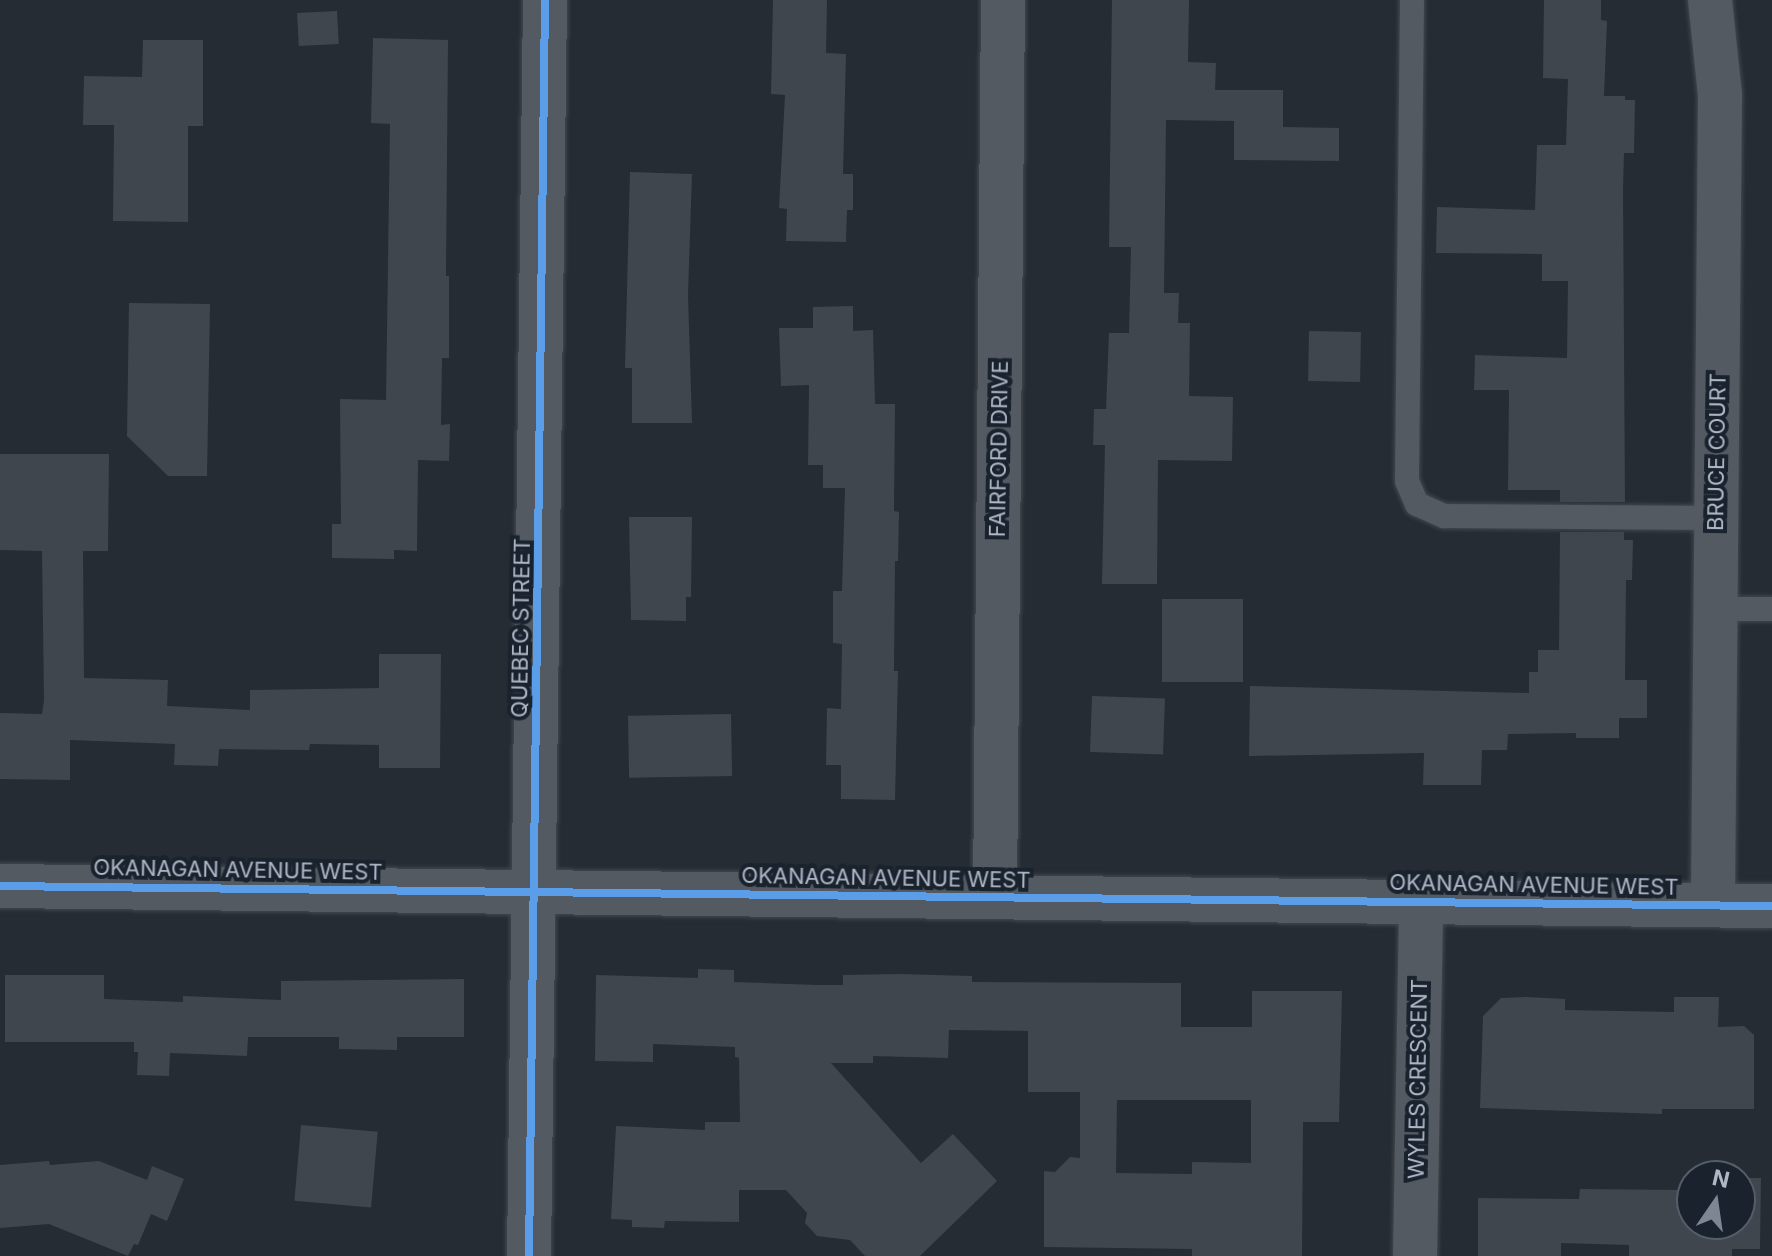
<!DOCTYPE html>
<style>
body{margin:0}
#map{position:relative;width:1772px;height:1256px;overflow:hidden;background:#252c33;font-family:Inter,sans-serif}
div>[style]{position:absolute}
.building>*{inset:0;background:#40464d;transform-origin:0 0}
.roads{filter:drop-shadow(0 0 2px #42484e) drop-shadow(0 0 2px #42484e)}
.lane>*{height:24px;margin:-12px;padding:0 12px;transform-origin:12px;border-radius:12px;background:#545a62}
.street>*{height:44px;margin:-22px;padding:0 22px;transform-origin:22px;border-radius:22px;background:#545a62}
.cycleway>*{height:8px;margin:-4px;padding:0 4px;transform-origin:4px;border-radius:4px;background:#5a9eea}
span{translate:-50% -50%;white-space:nowrap;text-align:center;line-height:1.15;-webkit-text-stroke:8px #19222d;paint-order:stroke}
.street-label{font-size:22px;color:#adb7c6}
.north{position:absolute;left:1676px;top:1160px;width:80px;height:80px;box-sizing:border-box;background:#19222d;border:2px solid #545e6a;border-radius:50%;rotate:13deg;font-size:22px;font-weight:700;line-height:32px;text-align:center;color:#adb7c6}
.north::after{content:'';display:block;margin:auto;width:28px;height:36px;background:#7d8693;clip-path:polygon(50% 0,100% 100%,50% 72%,0 100%)}
</style>
<div id="map">
<div class="building">
<div style="clip-path:polygon(773px 0,827px 0,826px 53px,846px 54px,843px 174px,853px 174px,853px 210px,847px 210px,846px 242px,786px 241px,787px 209px,779px 208px,785px 95px,771px 94px)"></div>
<div style="clip-path:polygon(1112px 0,1189px 0,1188px 62px,1216px 63px,1215px 90px,1283px 90px,1283px 127px,1339px 128px,1339px 161px,1234px 160px,1234px 121px,1166px 120px,1164px 293px,1179px 293px,1178px 323px,1190px 323px,1189px 396px,1233px 397px,1232px 461px,1158px 460px,1157px 584px,1102px 584px,1105px 445px,1093px 445px,1094px 409px,1106px 409px,1109px 333px,1129px 333px,1131px 247px,1109px 247px)"></div>
<div style="clip-path:polygon(1544px 0,1601px 0,1601px 20px,1607px 21px,1604px 96px,1625px 96px,1625px 100px,1635px 100px,1634px 153px,1624px 153px,1623px 190px,1625px 502px,1560px 502px,1560px 490px,1508px 490px,1509px 390px,1474px 390px,1475px 355px,1567px 358px,1568px 281px,1542px 281px,1542px 254px,1436px 253px,1437px 207px,1535px 210px,1537px 145px,1566px 145px,1568px 79px,1543px 78px)"></div>
<div style="left:337px;top:11px;width:33px;height:40px;rotate:87deg"></div>
<div style="clip-path:polygon(373px 38px,448px 40px,446px 276px,449px 276px,449px 358px,442px 358px,441px 425px,450px 424px,449px 461px,418px 460px,417px 551px,394px 550px,394px 559px,332px 558px,332px 524px,341px 524px,340px 399px,386px 400px,390px 124px,371px 123px)"></div>
<div style="clip-path:polygon(143px 40px,203px 40px,203px 126px,188px 126px,188px 222px,113px 221px,114px 125px,83px 125px,84px 76px,142px 77px)"></div>
<div style="clip-path:polygon(630px 172px,692px 174px,688px 295px,692px 423px,632px 423px,632px 368px,625px 368px)"></div>
<div style="clip-path:polygon(129px 303px,210px 304px,207px 476px,168px 476px,127px 436px)"></div>
<div style="clip-path:polygon(853px 306px,853px 331px,873px 330px,875px 404px,895px 404px,894px 511px,899px 512px,898px 561px,895px 561px,894px 671px,898px 671px,895px 800px,841px 799px,841px 765px,826px 765px,827px 708px,841px 709px,842px 644px,833px 643px,833px 591px,842px 591px,845px 488px,823px 488px,823px 465px,808px 465px,809px 385px,781px 386px,779px 328px,813px 328px,813px 307px)"></div>
<div style="left:1309px;top:331px;width:52px;height:50px;rotate:1deg"></div>
<div style="clip-path:polygon(0 454px,109px 454px,108px 551px,83px 551px,84px 678px,168px 680px,167px 706px,250px 710px,250px 690px,379px 688px,379px 654px,441px 654px,440px 768px,379px 768px,379px 745px,310px 744px,309px 750px,219px 749px,218px 766px,174px 765px,175px 744px,70px 740px,70px 780px,0 779px,0 713px,42px 714px,44px 700px,42px 551px,0 550px)"></div>
<div style="clip-path:polygon(629px 517px,692px 517px,691px 597px,686px 597px,686px 621px,631px 620px)"></div>
<div style="clip-path:polygon(1560px 532px,1624px 532px,1624px 540px,1633px 540px,1632px 580px,1626px 580px,1625px 680px,1647px 680px,1647px 718px,1619px 718px,1619px 738px,1576px 738px,1576px 733px,1508px 734px,1507px 750px,1482px 750px,1481px 785px,1423px 785px,1424px 753px,1249px 756px,1250px 686px,1529px 693px,1529px 672px,1538px 672px,1538px 650px,1559px 650px)"></div>
<div style="left:1162px;top:599px;width:81px;height:83px"></div>
<div style="left:1092px;top:696px;width:73px;height:56px;rotate:2deg"></div>
<div style="left:731px;top:714px;width:62px;height:103px;rotate:89deg"></div>
<div style="clip-path:polygon(evenodd,698px 969px,734px 970px,734px 982px,818px 985px,843px 985px,843px 975px,898px 974px,972px 976px,972px 982px,1181px 983px,1181px 1027px,1252px 1027px,1252px 991px,1342px 991px,1339px 1122px,1303px 1122px,1302px 1256px,1192px 1256px,1192px 1249px,1044px 1247px,1044px 1171px,1055px 1172px,1070px 1157px,1080px 1158px,1080px 1092px,1028px 1092px,1028px 1031px,949px 1030px,948px 1058px,873px 1056px,873px 1063px,831px 1063px,921px 1163px,953px 1134px,997px 1181px,920px 1256px,865px 1256px,850px 1240px,817px 1236px,805px 1223px,807px 1213px,786px 1190px,739px 1190px,739px 1222px,665px 1221px,664px 1228px,632px 1227px,632px 1220px,611px 1219px,616px 1126px,705px 1130px,705px 1122px,740px 1122px,739px 1058px,735px 1057px,735px 1047px,653px 1044px,653px 1062px,595px 1061px,596px 975px,698px 978px,698px 969px,1117px 1100px,1251px 1100px,1251px 1163px,1192px 1162px,1192px 1174px,1116px 1173px,1117px 1100px)"></div>
<div style="clip-path:polygon(5px 975px,104px 975px,104px 999px,183px 1002px,183px 996px,281px 1000px,281px 981px,464px 979px,464px 1037px,397px 1037px,397px 1050px,339px 1049px,339px 1037px,248px 1037px,247px 1056px,170px 1053px,169px 1076px,137px 1075px,138px 1052px,134px 1052px,134px 1042px,5px 1042px)"></div>
<div style="clip-path:polygon(1527px 997px,1565px 999px,1565px 1010px,1674px 1012px,1674px 997px,1719px 997px,1718px 1027px,1744px 1026px,1754px 1035px,1754px 1109px,1662px 1109px,1662px 1114px,1480px 1108px,1483px 1016px,1501px 998px)"></div>
<div style="left:301px;top:1125px;width:77px;height:76px;rotate:5deg"></div>
<div style="clip-path:polygon(49px 1161px,50px 1165px,99px 1161px,147px 1180px,152px 1166px,184px 1179px,167px 1221px,151px 1214px,138px 1245px,134px 1244px,128px 1256px,49px 1224px,0 1228px,0 1165px)"></div>
<div style="clip-path:polygon(1684px 1178px,1692px 1178px,1692px 1224px,1740px 1224px,1740px 1178px,1761px 1178px,1760px 1249px,1732px 1249px,1732px 1256px,1629px 1256px,1629px 1245px,1561px 1243px,1561px 1256px,1478px 1256px,1478px 1198px,1579px 1199px,1580px 1189px,1684px 1190px)"></div>
</div>
<div class="roads">
<div class="lane">
<div style="left:1412px;top:0;width:481px;rotate:90.6deg"></div>
<div style="left:1407px;top:481px;width:25px;rotate:67deg"></div>
<div style="left:1417px;top:504px;width:30px;rotate:24deg"></div>
<div style="left:1444px;top:516px;width:272px;rotate:0.4deg"></div>
<div style="left:1716px;top:609px;width:56px"></div>
</div>
<div class="street">
<div style="left:1710px;top:0;width:96px;rotate:84deg"></div>
<div style="left:1720px;top:95px;width:810px;rotate:90.5deg"></div>
<div style="left:0;top:886px;width:1772px;rotate:0.65deg"></div>
<div style="left:995px;top:897px;width:897px;rotate:-89.49deg"></div>
<div style="left:529px;top:1256px;width:1256px;rotate:-89.27deg"></div>
<div style="left:1415px;top:1256px;width:354px;rotate:-89deg"></div>
</div>
</div>
<div class="cycleway">
<div style="left:0;top:886px;width:1772px;rotate:0.65deg"></div>
<div style="left:529px;top:1256px;width:1256px;rotate:-89.27deg"></div>
</div>
<div class="street-label">
<span style="left:999px;top:449px;rotate:-89deg">FAIRFORD DRIVE</span>
<span style="left:1717px;top:452px;rotate:-89deg">BRUCE COURT</span>
<span style="left:521px;top:628px;rotate:-89deg">QUEBEC STREET</span>
<span style="left:238px;top:870px;rotate:1deg">OKANAGAN AVENUE WEST</span>
<span style="left:886px;top:878px;rotate:1deg">OKANAGAN AVENUE WEST</span>
<span style="left:1534px;top:885px;rotate:1deg">OKANAGAN AVENUE WEST</span>
<span style="left:1418px;top:1079px;rotate:-89deg">WYLES CRESCENT</span>
</div>
<div class="north">N</div>
</div>
